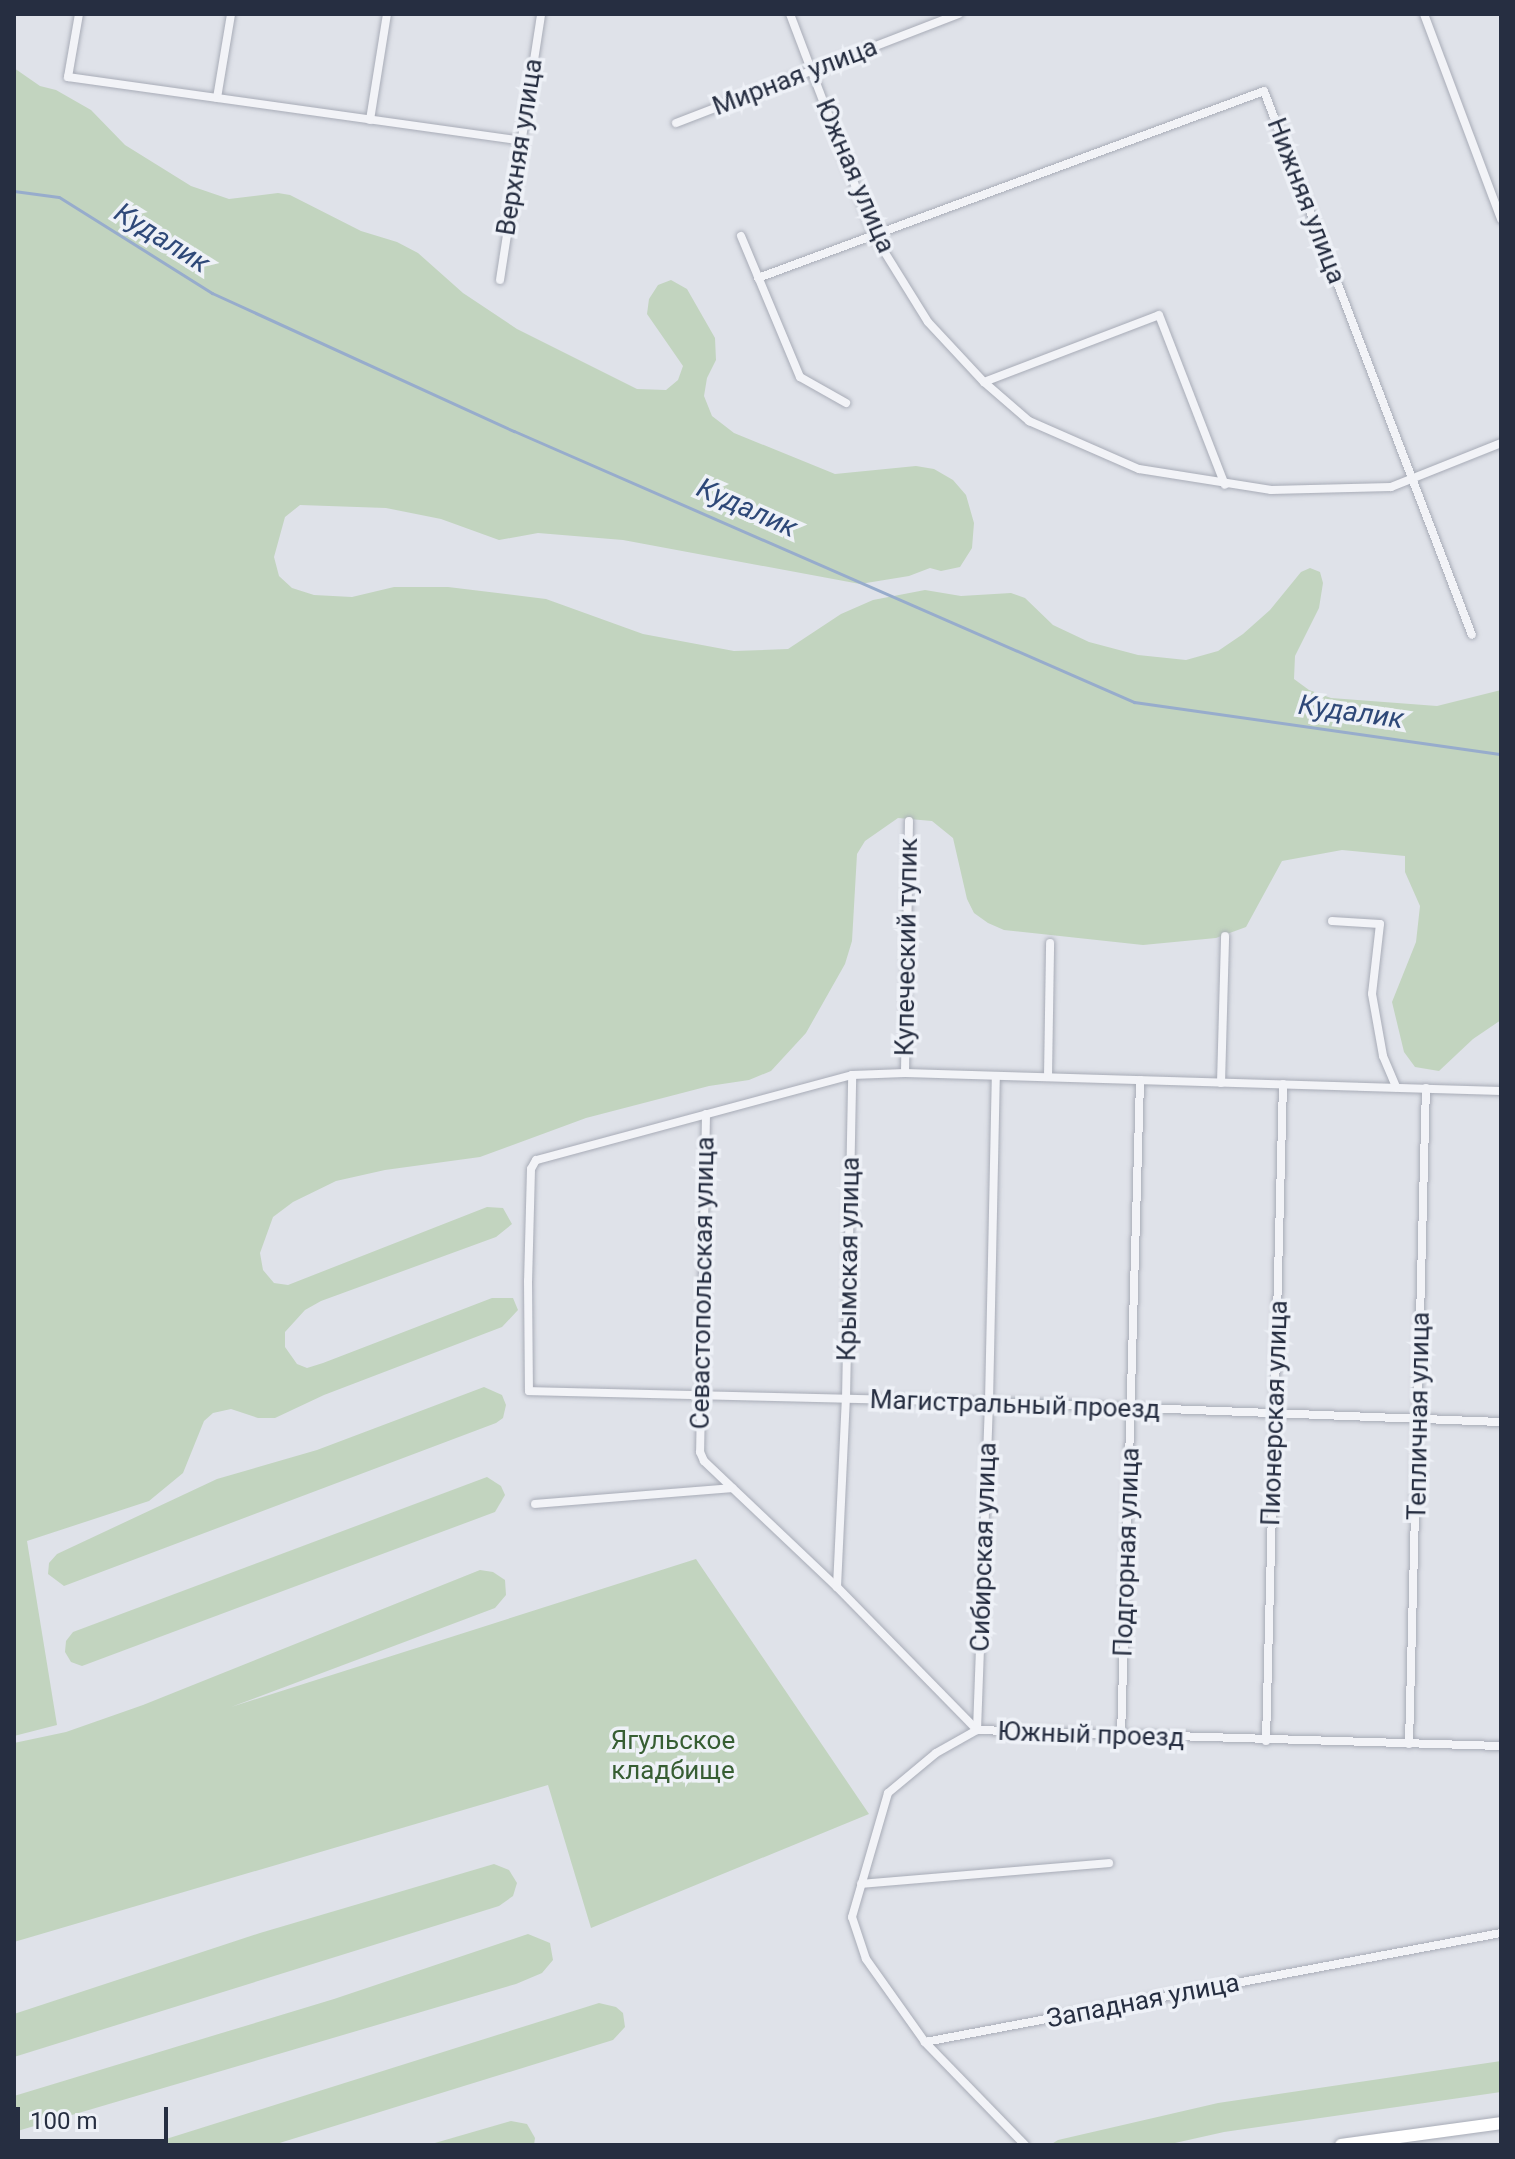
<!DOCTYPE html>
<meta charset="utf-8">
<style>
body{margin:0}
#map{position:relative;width:1515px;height:2159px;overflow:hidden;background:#dfe2e9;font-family:Roboto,sans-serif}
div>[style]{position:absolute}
.green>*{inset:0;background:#c2d4bf}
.stream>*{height:3px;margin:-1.5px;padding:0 1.5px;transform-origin:1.5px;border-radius:1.5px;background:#97accc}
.roads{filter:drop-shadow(0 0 2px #a8acb7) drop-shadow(0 0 2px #a8acb7)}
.street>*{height:8px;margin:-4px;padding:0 4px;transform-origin:4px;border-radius:4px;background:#f2f3f7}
.secondary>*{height:12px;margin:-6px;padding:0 6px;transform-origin:6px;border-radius:6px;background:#fff}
span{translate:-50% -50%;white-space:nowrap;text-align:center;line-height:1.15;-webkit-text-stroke:7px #eef1f7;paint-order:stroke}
.street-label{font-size:26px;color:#262e41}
.park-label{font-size:26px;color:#375e33}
.water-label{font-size:28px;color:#2e4878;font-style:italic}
.frame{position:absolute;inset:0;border:16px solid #262e41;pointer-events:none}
.scale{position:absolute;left:16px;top:2107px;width:152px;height:36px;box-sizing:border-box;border:4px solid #262e41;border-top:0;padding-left:10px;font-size:24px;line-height:28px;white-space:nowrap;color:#262e41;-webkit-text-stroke:6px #eef1f7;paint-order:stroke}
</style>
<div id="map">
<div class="green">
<div style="clip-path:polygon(14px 68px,40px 86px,56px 90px,91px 110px,125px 145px,191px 186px,229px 199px,278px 193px,290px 195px,361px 231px,397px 242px,418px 253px,463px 293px,517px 329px,637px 389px,666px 390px,678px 380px,683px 366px,647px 314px,649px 299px,658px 285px,671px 280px,687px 289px,715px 338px,716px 360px,707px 378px,704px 396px,712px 416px,734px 433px,835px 474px,916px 466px,934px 469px,953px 480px,966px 495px,974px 523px,972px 548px,960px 567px,941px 571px,930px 568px,909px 576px,860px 584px,623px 540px,538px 533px,499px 540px,441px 519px,386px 508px,300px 505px,285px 517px,274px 557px,279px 576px,292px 588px,314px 595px,352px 597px,394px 587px,448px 587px,546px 599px,643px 634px,734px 651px,788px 649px,841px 614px,873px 600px,925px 590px,961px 596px,1011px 593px,1025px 598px,1053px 625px,1089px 642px,1138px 655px,1186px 660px,1218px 651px,1243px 634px,1270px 610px,1301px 572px,1310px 568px,1320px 572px,1323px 583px,1319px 608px,1295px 656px,1294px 679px,1309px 690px,1331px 698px,1437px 706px,1501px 690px,1501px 1020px,1473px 1039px,1439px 1071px,1415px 1067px,1404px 1052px,1392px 1002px,1416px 942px,1420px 906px,1405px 872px,1405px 856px,1342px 850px,1282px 861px,1246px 927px,1216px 938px,1143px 945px,1004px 930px,988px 923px,974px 913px,967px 899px,953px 838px,932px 821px,898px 818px,865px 841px,857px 854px,852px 941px,845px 964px,806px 1033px,771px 1071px,749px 1080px,709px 1086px,586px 1118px,480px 1157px,385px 1170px,336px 1181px,293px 1202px,273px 1217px,260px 1253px,263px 1270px,274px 1283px,288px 1285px,487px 1207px,503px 1208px,512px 1224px,496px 1237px,321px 1301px,305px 1310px,285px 1332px,285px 1347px,297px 1364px,307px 1368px,323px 1363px,492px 1298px,513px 1298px,518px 1310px,502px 1327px,324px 1395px,275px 1418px,258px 1418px,231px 1409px,213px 1413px,204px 1421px,183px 1473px,149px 1501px,27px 1541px,57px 1725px,14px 1736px)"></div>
<div style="clip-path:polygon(484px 1387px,502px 1395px,506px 1405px,503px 1418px,496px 1423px,64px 1586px,48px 1574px,49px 1563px,57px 1554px,217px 1479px,317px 1450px)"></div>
<div style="clip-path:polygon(487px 1477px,501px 1486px,505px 1495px,495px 1512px,82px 1666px,71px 1662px,65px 1652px,66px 1641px,73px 1632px)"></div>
<div style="clip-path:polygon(696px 1559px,869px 1814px,591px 1928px,548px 1785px,14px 1942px,14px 1743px,66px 1732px,143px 1705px,480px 1570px,493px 1572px,505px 1580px,506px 1595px,495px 1608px,231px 1707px)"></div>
<div style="clip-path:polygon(494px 1864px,509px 1870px,517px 1883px,513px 1896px,499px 1906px,14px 2057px,14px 2014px,260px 1933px)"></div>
<div style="clip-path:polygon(528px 1934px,550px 1943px,553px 1960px,542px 1973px,516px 1984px,14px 2132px,14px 2096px,334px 1999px)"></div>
<div style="clip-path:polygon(599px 2003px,616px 2007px,623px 2013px,625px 2027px,613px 2040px,273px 2145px,147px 2145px)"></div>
<div style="clip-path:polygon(1501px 2061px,1501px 2092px,1224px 2132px,1166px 2145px,1050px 2145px,1058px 2140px,1218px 2103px)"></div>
<div style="clip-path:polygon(511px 2121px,527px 2124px,535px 2138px,534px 2145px,428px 2145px)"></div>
</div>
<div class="stream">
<div style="left:14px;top:191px;width:45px;rotate:7.6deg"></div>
<div style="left:59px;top:197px;width:181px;rotate:32.1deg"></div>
<div style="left:212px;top:293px;width:332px;rotate:24.6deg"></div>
<div style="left:514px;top:431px;width:677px;rotate:23.61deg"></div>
<div style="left:1134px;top:702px;width:371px;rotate:8.1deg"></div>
</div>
<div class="roads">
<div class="street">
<div style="left:79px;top:14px;width:64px;rotate:99.9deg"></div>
<div style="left:68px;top:77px;width:457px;rotate:8deg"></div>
<div style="left:790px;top:14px;width:236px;rotate:69.2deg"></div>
<div style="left:874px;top:235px;width:102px;rotate:58.2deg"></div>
<div style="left:928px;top:322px;width:82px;rotate:47deg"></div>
<div style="left:984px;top:382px;width:60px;rotate:40.9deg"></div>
<div style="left:1029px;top:421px;width:120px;rotate:23.6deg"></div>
<div style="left:1139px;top:469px;width:134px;rotate:9deg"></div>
<div style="left:1271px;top:490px;width:120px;rotate:-1.4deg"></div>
<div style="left:1391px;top:487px;width:118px;rotate:-21.8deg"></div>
<div style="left:1424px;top:14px;width:219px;rotate:69.4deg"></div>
<div style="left:217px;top:98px;width:85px;rotate:-80.5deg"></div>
<div style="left:370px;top:120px;width:107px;rotate:-80.9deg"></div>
<div style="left:676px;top:123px;width:303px;rotate:-21.1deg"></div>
<div style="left:741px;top:236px;width:153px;rotate:67.3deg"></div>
<div style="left:800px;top:377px;width:53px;rotate:29.5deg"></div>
<div style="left:758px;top:278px;width:539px;rotate:-20.28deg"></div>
<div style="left:1264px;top:91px;width:582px;rotate:69.08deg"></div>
<div style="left:500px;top:280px;width:269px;rotate:-81.2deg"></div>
<div style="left:984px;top:382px;width:187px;rotate:-20.9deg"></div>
<div style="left:1159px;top:315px;width:182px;rotate:68.8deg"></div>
<div style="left:1332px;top:921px;width:48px;rotate:3.6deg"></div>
<div style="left:1380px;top:924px;width:70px;rotate:96.5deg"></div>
<div style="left:1372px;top:994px;width:63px;rotate:79.9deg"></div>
<div style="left:1383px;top:1056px;width:34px;rotate:67deg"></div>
<div style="left:905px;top:1073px;width:252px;rotate:-89.1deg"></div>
<div style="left:1048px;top:1077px;width:134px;rotate:-89.1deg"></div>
<div style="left:1221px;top:1083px;width:147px;rotate:-88.4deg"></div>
<div style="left:1501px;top:1091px;width:596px;rotate:-178.27deg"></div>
<div style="left:905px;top:1073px;width:53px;rotate:177.8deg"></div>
<div style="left:852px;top:1075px;width:327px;rotate:164.9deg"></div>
<div style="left:536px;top:1160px;width:10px;rotate:119deg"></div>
<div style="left:531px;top:1169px;width:112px;rotate:91.5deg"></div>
<div style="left:528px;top:1281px;width:110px;rotate:89.5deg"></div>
<div style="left:529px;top:1391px;width:460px;rotate:1.4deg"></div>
<div style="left:989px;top:1402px;width:512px;rotate:2.24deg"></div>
<div style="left:706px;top:1114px;width:338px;rotate:91deg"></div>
<div style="left:700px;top:1452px;width:10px;rotate:66deg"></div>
<div style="left:704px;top:1461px;width:183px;rotate:43.5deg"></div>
<div style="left:837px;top:1587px;width:200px;rotate:45.6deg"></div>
<div style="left:977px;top:1730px;width:524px;rotate:1.75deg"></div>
<div style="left:535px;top:1504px;width:198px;rotate:-4.6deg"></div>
<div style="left:837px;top:1587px;width:188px;rotate:-87.3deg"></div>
<div style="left:846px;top:1399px;width:324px;rotate:-88.9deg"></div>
<div style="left:1121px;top:1737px;width:657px;rotate:-88.34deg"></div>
<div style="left:1266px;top:1741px;width:657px;rotate:-88.52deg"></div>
<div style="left:1409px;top:1744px;width:656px;rotate:-88.52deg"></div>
<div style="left:861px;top:1884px;width:249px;rotate:-4.8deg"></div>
<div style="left:925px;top:2042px;width:102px;rotate:-125.4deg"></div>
<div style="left:866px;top:1959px;width:44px;rotate:-108.4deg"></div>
<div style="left:852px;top:1917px;width:129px;rotate:-73.8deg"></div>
<div style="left:888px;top:1793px;width:62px;rotate:-39.8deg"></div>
<div style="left:936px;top:1753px;width:47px;rotate:-29.3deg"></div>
<div style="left:977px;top:1730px;width:328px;rotate:-87.9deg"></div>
<div style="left:989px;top:1402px;width:325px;rotate:-88.8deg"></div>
<div style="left:1025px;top:2145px;width:144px;rotate:-134.2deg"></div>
<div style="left:925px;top:2042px;width:586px;rotate:-10.72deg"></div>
</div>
<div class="secondary">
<div style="left:1341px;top:2145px;width:162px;rotate:-7.8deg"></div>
</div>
</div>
<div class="street-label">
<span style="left:795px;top:77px;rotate:-21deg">Мирная улица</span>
<span style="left:520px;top:147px;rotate:-81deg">Верхняя улица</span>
<span style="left:855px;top:176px;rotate:67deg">Южная улица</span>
<span style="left:1306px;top:201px;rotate:69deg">Нижняя улица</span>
<span style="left:907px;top:947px;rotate:-89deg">Купеческий тупик</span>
<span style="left:849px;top:1259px;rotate:-89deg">Крымская улица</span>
<span style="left:703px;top:1283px;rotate:-89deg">Севастопольская улица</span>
<span style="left:1015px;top:1405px;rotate:2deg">Магистральный проезд</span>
<span style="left:1275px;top:1413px;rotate:-88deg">Пионерская улица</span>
<span style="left:1419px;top:1416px;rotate:-89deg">Тепличная улица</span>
<span style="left:984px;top:1547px;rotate:-88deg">Сибирская улица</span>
<span style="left:1127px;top:1552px;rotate:-88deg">Подгорная улица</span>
<span style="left:1091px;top:1735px;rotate:2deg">Южный проезд</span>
<span style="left:1143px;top:2001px;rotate:-11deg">Западная улица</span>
</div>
<div class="park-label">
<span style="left:673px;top:1756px">Ягульское<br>кладбище</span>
</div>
<div class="water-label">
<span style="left:162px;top:238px;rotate:32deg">Кудалик</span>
<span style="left:747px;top:508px;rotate:24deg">Кудалик</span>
<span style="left:1351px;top:712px;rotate:8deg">Кудалик</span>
</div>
<div class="frame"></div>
<div class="scale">100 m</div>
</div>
